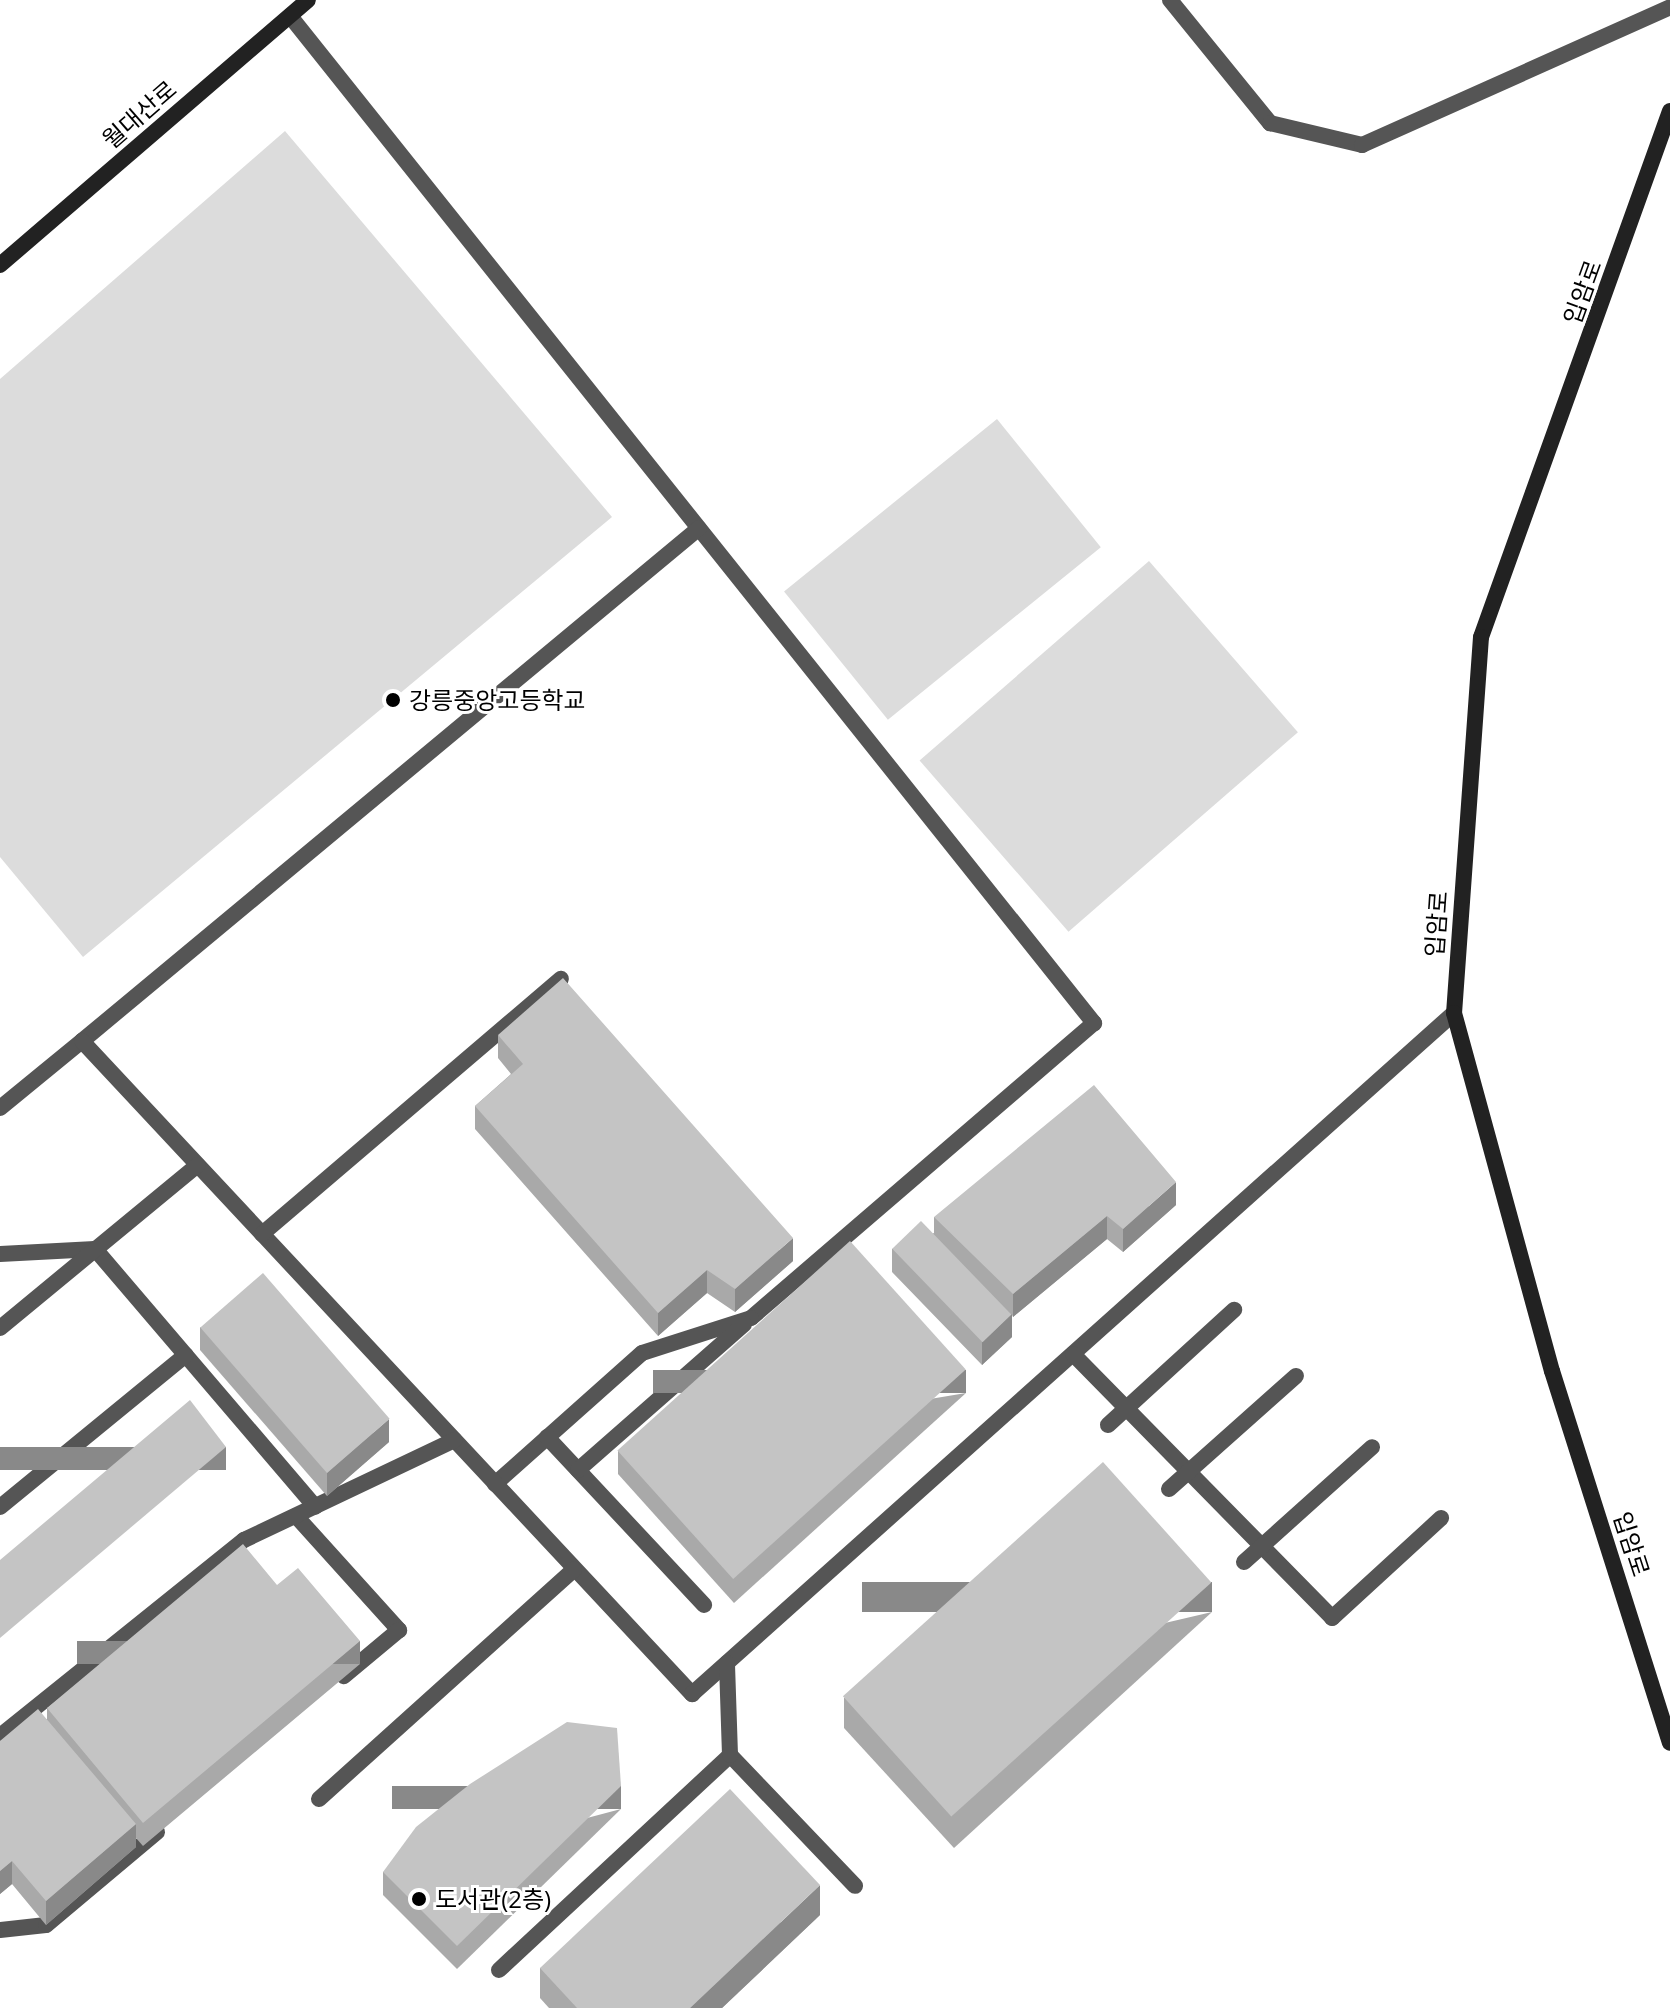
<!DOCTYPE html>
<meta charset="utf-8">
<style>
body{margin:0}
#map{position:relative;width:1670px;height:2008px;overflow:hidden;background:#fff;font-family:"Open Sans","Noto Sans KR",sans-serif}
div>[style]{position:absolute}
.green>*{inset:0;background:#dcdcdc;transform-origin:0 0}
.lane>*{height:16px;margin:-8px;padding:0 8px;transform-origin:8px;border-radius:8px;background:#555}
.secondary>*{height:16px;margin:-8px;padding:0 8px;transform-origin:8px;border-radius:8px;background:#222}
.wall>*{inset:0;background:#a9a9a9}
.shaded-wall>*{inset:0;background:#898989;transform-origin:0 0}
.building>*{inset:0;background:#c4c4c4;transform-origin:0 0}
.dots>*{width:22px;height:22px;translate:-50% -50%;box-sizing:border-box;border:4px solid #fff;border-radius:50%}
span{translate:-50% -50%;white-space:nowrap;text-align:center;line-height:1.15;-webkit-text-stroke:6px #fff;paint-order:stroke}
.street-label{font-size:24px;color:#000}
.poi-label{font-size:24px;color:#000}
.left{translate:0 -50%;text-align:left}
</style>
<div id="map">
<div class="green">
<div style="clip-path:polygon(285px 131px,612px 517px,83px 957px,0 857px,0 379px)"></div>
<div style="left:997px;top:419px;width:165px;height:274px;rotate:51deg"></div>
<div style="left:1149px;top:561px;width:227px;height:304px;rotate:49deg"></div>
</div>
<div class="lane">
<div style="left:1170px;top:0;width:159px;rotate:50.9deg"></div>
<div style="left:1270px;top:123px;width:95px;rotate:13.4deg"></div>
<div style="left:1362px;top:145px;width:338px;rotate:-24.1deg"></div>
<div style="left:290px;top:16px;width:1289px;rotate:51.4deg"></div>
<div style="left:1094px;top:1023px;width:452px;rotate:139.3deg"></div>
<div style="left:751px;top:1318px;width:114px;rotate:162.2deg"></div>
<div style="left:642px;top:1353px;width:197px;rotate:138.3deg"></div>
<div style="left:82px;top:1041px;width:802px;rotate:-39.74deg"></div>
<div style="left:0;top:1108px;width:106px;rotate:-39.3deg"></div>
<div style="left:82px;top:1041px;width:894px;rotate:46.95deg"></div>
<div style="left:692px;top:1694px;width:1022px;rotate:-41.79deg"></div>
<div style="left:262px;top:1234px;width:393px;rotate:-40.5deg"></div>
<div style="left:0;top:1254px;width:95px;rotate:-3deg"></div>
<div style="left:95px;top:1249px;width:339px;rotate:49.5deg"></div>
<div style="left:0;top:1328px;width:256px;rotate:-39.5deg"></div>
<div style="left:1073px;top:1354px;width:370px;rotate:45.5deg"></div>
<div style="left:1332px;top:1618px;width:148px;rotate:-42.5deg"></div>
<div style="left:1108px;top:1425px;width:171px;rotate:-42.4deg"></div>
<div style="left:547px;top:1437px;width:230px;rotate:46.9deg"></div>
<div style="left:578px;top:1470px;width:221px;rotate:-41.3deg"></div>
<div style="left:1169px;top:1489px;width:170px;rotate:-41.7deg"></div>
<div style="left:0;top:1507px;width:240px;rotate:-39.3deg"></div>
<div style="left:296px;top:1516px;width:154px;rotate:47.9deg"></div>
<div style="left:399px;top:1630px;width:72px;rotate:140.1deg"></div>
<div style="left:1244px;top:1562px;width:172px;rotate:-41.9deg"></div>
<div style="left:0;top:1736px;width:313px;rotate:-38.8deg"></div>
<div style="left:244px;top:1540px;width:233px;rotate:-25.4deg"></div>
<div style="left:730px;top:1755px;width:181px;rotate:46.3deg"></div>
<div style="left:319px;top:1799px;width:343px;rotate:-42deg"></div>
<div style="left:0;top:1930px;width:46px;rotate:-6.2deg"></div>
<div style="left:46px;top:1925px;width:145px;rotate:-40deg"></div>
<div style="left:499px;top:1970px;width:316px;rotate:-42.9deg"></div>
<div style="left:730px;top:1755px;width:92px;rotate:-91.9deg"></div>
</div>
<div class="secondary">
<div style="left:1670px;top:111px;width:559px;rotate:109.76deg"></div>
<div style="left:1481px;top:637px;width:377px;rotate:94.1deg"></div>
<div style="left:1454px;top:1013px;width:371px;rotate:74.7deg"></div>
<div style="left:1552px;top:1371px;width:390px;rotate:72.4deg"></div>
<div style="left:0;top:265px;width:406px;rotate:-40.7deg"></div>
</div>
<div class="wall">
<div style="clip-path:polygon(498px 1035px,793px 1261px,735px 1312px,707px 1293px,658px 1336px,475px 1129px,475px 1106px,511px 1074px,498px 1058px)"></div>
<div style="clip-path:polygon(1176px 1205px,1123px 1252px,1107px 1239px,1013px 1317px,1012px 1315px,1012px 1337px,982px 1365px,892px 1272px,892px 1249px,934px 1233px,934px 1217px)"></div>
<div style="clip-path:polygon(200px 1327px,389px 1442px,327px 1496px,200px 1350px)"></div>
<div style="clip-path:polygon(966px 1393px,734px 1603px,618px 1474px,618px 1451px)"></div>
<div style="clip-path:polygon(277px 1585px,360px 1664px,143px 1846px,136px 1838px,136px 1847px,46px 1925px,12px 1884px,0 1894px,0 1741px,47px 1719px,47px 1708px)"></div>
<div style="clip-path:polygon(1212px 1612px,954px 1848px,844px 1728px,844px 1698px)"></div>
<div style="clip-path:polygon(621px 1809px,457px 1969px,383px 1895px,383px 1872px)"></div>
<div style="clip-path:polygon(820px 1915px,722px 2008px,549px 2008px,540px 1998px,540px 1968px)"></div>
</div>
<div class="shaded-wall">
<div style="clip-path:polygon(1176px 1182px,1176px 1205px,1123px 1252px,1123px 1229px)"></div>
<div style="clip-path:polygon(1107px 1216px,1107px 1239px,1013px 1317px,1013px 1294px)"></div>
<div style="clip-path:polygon(793px 1238px,793px 1261px,735px 1312px,735px 1289px)"></div>
<div style="clip-path:polygon(707px 1270px,707px 1293px,658px 1336px,658px 1313px)"></div>
<div style="clip-path:polygon(1012px 1314px,1012px 1337px,982px 1365px,982px 1342px)"></div>
<div style="left:966px;top:1370px;width:23px;height:313px;rotate:90deg"></div>
<div style="clip-path:polygon(389px 1419px,389px 1442px,327px 1496px,327px 1473px)"></div>
<div style="left:226px;top:1447px;width:23px;height:296px;rotate:90deg"></div>
<div style="left:1212px;top:1582px;width:30px;height:350px;rotate:90deg"></div>
<div style="left:360px;top:1641px;width:23px;height:283px;rotate:90deg"></div>
<div style="left:621px;top:1786px;width:23px;height:229px;rotate:90deg"></div>
<div style="clip-path:polygon(136px 1824px,136px 1847px,46px 1925px,46px 1901px)"></div>
<div style="clip-path:polygon(12px 1861px,12px 1884px,0 1894px,0 1871px)"></div>
<div style="clip-path:polygon(820px 1885px,820px 1915px,722px 2008px,690px 2008px)"></div>
</div>
<div class="building">
<div style="clip-path:polygon(563px 978px,793px 1238px,735px 1289px,707px 1270px,658px 1313px,475px 1106px,523px 1064px,498px 1035px)"></div>
<div style="clip-path:polygon(1094px 1085px,1176px 1182px,1123px 1229px,1107px 1216px,1013px 1294px,934px 1217px)"></div>
<div style="left:921px;top:1221px;width:130px;height:40px;rotate:46deg"></div>
<div style="left:850px;top:1241px;width:173px;height:313px;rotate:48deg"></div>
<div style="left:263px;top:1273px;width:193px;height:83px;rotate:49deg"></div>
<div style="clip-path:polygon(190px 1400px,226px 1447px,0 1638px,0 1560px)"></div>
<div style="left:1103px;top:1462px;width:162px;height:350px;rotate:48deg"></div>
<div style="clip-path:polygon(243px 1544px,277px 1585px,298px 1568px,360px 1641px,143px 1823px,47px 1708px)"></div>
<div style="clip-path:polygon(38px 1709px,136px 1824px,46px 1901px,12px 1861px,0 1871px,0 1741px)"></div>
<div style="clip-path:polygon(567px 1722px,617px 1728px,621px 1786px,457px 1946px,383px 1872px,416px 1827px,470px 1784px)"></div>
<div style="clip-path:polygon(730px 1789px,820px 1885px,690px 2008px,577px 2008px,540px 1968px)"></div>
</div>
<div class="dots">
<div style="left:393px;top:700px;background:#000"></div>
<div style="left:419px;top:1899px;background:#000"></div>
</div>
<div class="street-label">
<span style="left:139px;top:114px;rotate:-41deg">월대산로</span>
<span style="left:1582px;top:292px;rotate:-70deg">입암로</span>
<span style="left:1436px;top:924px;rotate:-86deg">입암로</span>
<span style="left:1632px;top:1544px;rotate:72deg">입암로</span>
</div>
<div class="poi-label">
<span class="left" style="left:409px;top:700px">강릉중앙고등학교</span>
<span class="left" style="left:435px;top:1899px">도서관(2층)</span>
</div>
</div>
